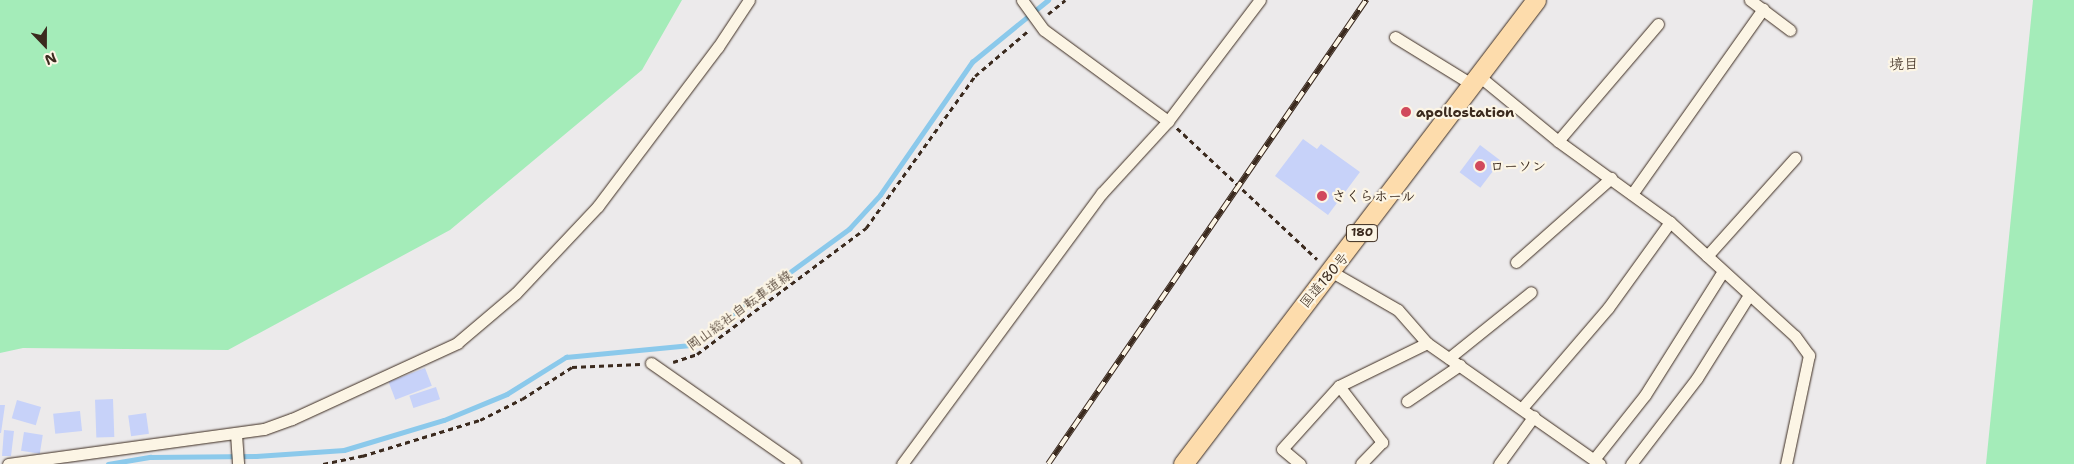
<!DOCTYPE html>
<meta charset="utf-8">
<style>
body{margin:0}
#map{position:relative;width:2074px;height:464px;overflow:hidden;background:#eceaeb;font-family:"Shantell Sans","Klee One",sans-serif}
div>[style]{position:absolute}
.green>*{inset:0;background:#a4ecb9}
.stream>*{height:4.5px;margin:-2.25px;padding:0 2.25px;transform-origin:2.25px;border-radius:2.25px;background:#8bc9eb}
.building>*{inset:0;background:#c7d2f9;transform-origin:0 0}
.path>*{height:2.5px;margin-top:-1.25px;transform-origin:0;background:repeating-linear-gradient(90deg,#3b2a1e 0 5px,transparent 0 9px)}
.roads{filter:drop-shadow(0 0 1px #3b2a1e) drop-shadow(0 0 1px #3b2a1e)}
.minor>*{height:11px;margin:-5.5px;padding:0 5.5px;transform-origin:5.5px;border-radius:5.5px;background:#fcf5e5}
.trunk>*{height:19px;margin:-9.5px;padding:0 9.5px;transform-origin:9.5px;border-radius:9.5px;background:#fddcac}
.rail>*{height:5.5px;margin-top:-2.75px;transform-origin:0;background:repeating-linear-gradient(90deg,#fcf5e5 0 11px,#3b2a1e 0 22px);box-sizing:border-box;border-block:1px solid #3b2a1e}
.dots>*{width:14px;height:14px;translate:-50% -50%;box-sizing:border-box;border:2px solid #fcf5e5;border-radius:50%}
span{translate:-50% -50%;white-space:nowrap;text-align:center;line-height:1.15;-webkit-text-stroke:4.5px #fcf5e5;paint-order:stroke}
.shield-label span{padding:1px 4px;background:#fcf5e5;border:1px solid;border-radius:4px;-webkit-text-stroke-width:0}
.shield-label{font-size:12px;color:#3b2a1e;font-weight:700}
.poi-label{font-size:14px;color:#3b2a1e;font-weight:700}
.left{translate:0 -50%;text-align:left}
.street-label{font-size:14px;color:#3b2a1e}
.neighbourhood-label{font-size:15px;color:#3b2a1e}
.north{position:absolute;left:20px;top:20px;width:50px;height:50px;-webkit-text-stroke:4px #fcf5e5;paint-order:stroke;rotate:158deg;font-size:14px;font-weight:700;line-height:20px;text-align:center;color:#3b2a1e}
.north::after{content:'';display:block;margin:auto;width:18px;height:22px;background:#3b2a1e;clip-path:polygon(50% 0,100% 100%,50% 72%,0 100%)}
</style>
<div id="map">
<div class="green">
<div style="clip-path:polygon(0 0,682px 0,642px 70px,450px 230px,228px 350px,23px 348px,0 353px)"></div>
<div style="clip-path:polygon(2033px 0,2074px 0,2074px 464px,1986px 464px)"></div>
</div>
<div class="stream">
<div style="left:108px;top:464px;width:43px;rotate:-9.5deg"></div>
<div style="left:150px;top:457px;width:106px;rotate:-0.5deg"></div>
<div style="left:256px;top:456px;width:88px;rotate:-3.9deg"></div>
<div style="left:344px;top:450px;width:104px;rotate:-16.7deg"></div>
<div style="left:444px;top:420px;width:68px;rotate:-22.4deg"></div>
<div style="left:507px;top:394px;width:70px;rotate:-32.1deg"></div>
<div style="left:566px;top:357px;width:125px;rotate:-5.5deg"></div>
<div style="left:690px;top:345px;width:197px;rotate:-36.1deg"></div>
<div style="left:849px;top:229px;width:46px;rotate:-47.6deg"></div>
<div style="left:880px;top:195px;width:162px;rotate:-55.3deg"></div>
<div style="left:972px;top:62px;width:98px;rotate:-39.2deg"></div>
</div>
<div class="building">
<div style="clip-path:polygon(1303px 139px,1317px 149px,1321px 144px,1360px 172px,1328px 215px,1275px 176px)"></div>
<div style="left:1480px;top:145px;width:26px;height:34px;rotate:37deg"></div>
<div style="left:425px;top:368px;width:19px;height:39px;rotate:69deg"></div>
<div style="left:436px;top:387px;width:13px;height:28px;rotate:72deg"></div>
<div style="left:113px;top:399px;width:38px;height:18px;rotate:88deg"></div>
<div style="left:17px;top:400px;width:25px;height:19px;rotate:16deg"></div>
<div style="clip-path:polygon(0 405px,5px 405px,1px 433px,0 433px)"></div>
<div style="left:80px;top:411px;width:20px;height:27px;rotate:84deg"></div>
<div style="left:146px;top:413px;width:21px;height:18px;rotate:82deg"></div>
<div style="clip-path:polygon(4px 430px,14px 431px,11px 456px,2px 456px)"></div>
<div style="left:24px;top:432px;width:19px;height:19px;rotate:9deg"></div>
</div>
<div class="path">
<div style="left:1048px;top:14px;width:22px;rotate:-39deg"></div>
<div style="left:1177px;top:128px;width:192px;rotate:43.1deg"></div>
<div style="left:673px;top:362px;width:25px;rotate:-18deg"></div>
<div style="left:697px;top:354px;width:211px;rotate:-36.7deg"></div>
<div style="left:866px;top:228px;width:187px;rotate:-54.4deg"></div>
<div style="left:975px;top:76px;width:71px;rotate:-40.4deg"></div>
<div style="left:323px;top:464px;width:40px;rotate:-12deg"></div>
<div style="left:362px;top:456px;width:123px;rotate:-17deg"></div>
<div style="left:480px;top:420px;width:47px;rotate:-26.6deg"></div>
<div style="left:522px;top:399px;width:59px;rotate:-32.6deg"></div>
<div style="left:572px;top:367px;width:68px;rotate:-2.5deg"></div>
</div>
<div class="roads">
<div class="minor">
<div style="left:1022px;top:0;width:37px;rotate:54deg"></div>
<div style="left:1044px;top:30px;width:154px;rotate:36.3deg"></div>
<div style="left:1750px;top:0;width:50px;rotate:36.9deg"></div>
<div style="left:1395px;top:37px;width:92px;rotate:31.6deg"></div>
<div style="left:1479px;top:76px;width:102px;rotate:39.4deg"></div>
<div style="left:1558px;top:141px;width:138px;rotate:35.9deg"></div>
<div style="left:1670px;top:222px;width:169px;rotate:42.4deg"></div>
<div style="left:1795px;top:336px;width:24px;rotate:54deg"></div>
<div style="left:1809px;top:355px;width:111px;rotate:101.9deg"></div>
<div style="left:1558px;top:141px;width:154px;rotate:-49.5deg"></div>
<div style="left:1632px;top:194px;width:227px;rotate:-54.7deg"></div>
<div style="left:1707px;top:256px;width:132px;rotate:-48.1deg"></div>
<div style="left:1516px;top:262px;width:127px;rotate:-41.5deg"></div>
<div style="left:1332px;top:272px;width:76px;rotate:29.9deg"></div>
<div style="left:1398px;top:310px;width:44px;rotate:48.7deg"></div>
<div style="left:1427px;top:343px;width:211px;rotate:35deg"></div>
<div style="left:1449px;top:358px;width:105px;rotate:-38.8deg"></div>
<div style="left:651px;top:363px;width:176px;rotate:35deg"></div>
<div style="left:1339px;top:386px;width:71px;rotate:52.5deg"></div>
<div style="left:1382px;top:442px;width:30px;rotate:134deg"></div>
<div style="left:1407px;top:401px;width:64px;rotate:-34.2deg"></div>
<div style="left:1522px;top:408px;width:132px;rotate:-49.3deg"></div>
<div style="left:1608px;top:308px;width:106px;rotate:-54.2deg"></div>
<div style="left:236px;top:434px;width:30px;rotate:86deg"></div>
<div style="left:1595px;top:458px;width:80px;rotate:-51.6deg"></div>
<div style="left:1645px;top:395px;width:146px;rotate:-57.8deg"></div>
<div style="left:8px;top:464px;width:258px;rotate:-7.8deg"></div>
<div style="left:264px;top:429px;width:30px;rotate:-20deg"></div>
<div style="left:292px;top:419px;width:182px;rotate:-24.7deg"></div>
<div style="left:457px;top:343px;width:77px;rotate:-40.3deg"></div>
<div style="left:516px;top:293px;width:120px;rotate:-46.7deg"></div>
<div style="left:598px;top:206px;width:199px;rotate:-53deg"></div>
<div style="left:718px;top:47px;width:56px;rotate:-56.6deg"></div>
<div style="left:902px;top:464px;width:337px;rotate:-53.6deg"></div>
<div style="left:1102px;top:193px;width:98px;rotate:-47.5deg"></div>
<div style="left:1168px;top:121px;width:152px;rotate:-52.8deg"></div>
<div style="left:1300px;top:464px;width:23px;rotate:-140deg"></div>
<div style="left:1282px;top:449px;width:85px;rotate:-47.9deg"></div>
<div style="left:1339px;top:386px;width:98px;rotate:-26deg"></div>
<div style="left:1499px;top:464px;width:59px;rotate:-53.9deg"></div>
<div style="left:1631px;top:464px;width:108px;rotate:-52.5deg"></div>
<div style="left:1697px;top:378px;width:98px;rotate:-57.9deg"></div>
</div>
<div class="trunk">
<div style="left:1183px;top:464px;width:583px;rotate:-52.74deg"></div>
</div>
</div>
<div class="rail">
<div style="left:1048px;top:464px;width:563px;rotate:-55.58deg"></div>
</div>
<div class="dots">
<div style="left:1406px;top:112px;background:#d1495b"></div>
<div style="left:1480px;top:166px;background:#d1495b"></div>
<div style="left:1322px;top:196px;background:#d1495b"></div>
</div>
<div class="shield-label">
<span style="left:1362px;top:233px">180</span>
</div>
<div class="poi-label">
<span class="left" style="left:1416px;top:112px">apollostation</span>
<span class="left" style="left:1490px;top:166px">ローソン</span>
<span class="left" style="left:1332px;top:196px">さくらホール</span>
</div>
<div class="street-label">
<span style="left:1324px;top:280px;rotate:-50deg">国道180号</span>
<span style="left:739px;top:310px;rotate:-36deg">岡山総社自転車道線</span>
</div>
<div class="neighbourhood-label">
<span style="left:1904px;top:65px">境目</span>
</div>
<div class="north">N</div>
</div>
